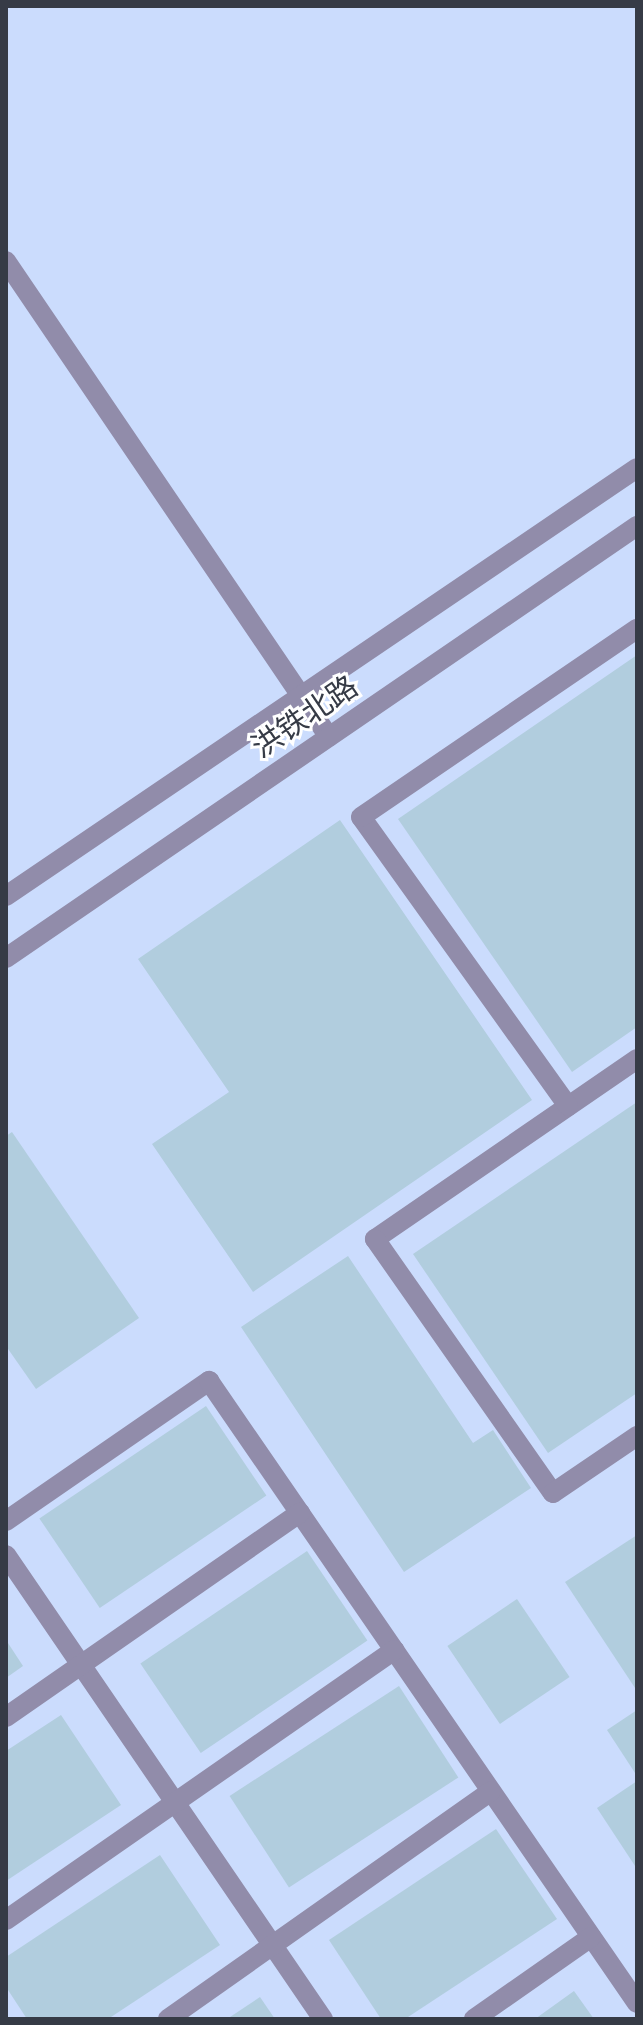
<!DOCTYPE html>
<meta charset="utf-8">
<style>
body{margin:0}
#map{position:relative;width:643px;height:2025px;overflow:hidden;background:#dde8fd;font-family:Figtree,"Noto Sans SC",sans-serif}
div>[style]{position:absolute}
.built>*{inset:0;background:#cbdcfd;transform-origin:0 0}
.building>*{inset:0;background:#b1cdde;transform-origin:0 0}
.minor>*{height:20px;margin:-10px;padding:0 10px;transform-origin:10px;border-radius:10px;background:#918caa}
span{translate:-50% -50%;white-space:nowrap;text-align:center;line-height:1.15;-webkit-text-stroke:6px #fff;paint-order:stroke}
.street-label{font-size:30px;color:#363b46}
.frame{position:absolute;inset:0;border:8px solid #363b46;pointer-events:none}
</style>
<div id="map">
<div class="built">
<div style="left:6px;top:6px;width:631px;height:2013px"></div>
</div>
<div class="building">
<div style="clip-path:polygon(637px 655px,637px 1027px,572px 1072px,398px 819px)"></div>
<div style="clip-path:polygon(340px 820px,532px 1100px,253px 1292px,152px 1144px,229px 1092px,138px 959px)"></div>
<div style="clip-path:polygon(637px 1102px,637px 1393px,548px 1453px,413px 1254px)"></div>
<div style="clip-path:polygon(12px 1132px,139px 1318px,36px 1389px,6px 1346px,6px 1136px)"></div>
<div style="clip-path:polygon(348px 1256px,473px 1443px,493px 1430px,531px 1488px,404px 1572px,241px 1327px)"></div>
<div style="left:206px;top:1406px;width:108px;height:201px;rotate:56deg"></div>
<div style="clip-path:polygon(637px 1535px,637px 1691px,565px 1582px)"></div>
<div style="left:307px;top:1551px;width:108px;height:201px;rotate:56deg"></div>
<div style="left:517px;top:1599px;width:94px;height:84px;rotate:56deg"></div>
<div style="clip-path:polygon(6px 1640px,23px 1666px,6px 1678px)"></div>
<div style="left:399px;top:1686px;width:109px;height:202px;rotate:57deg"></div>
<div style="clip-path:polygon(637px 1710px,637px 1776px,607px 1730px)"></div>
<div style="clip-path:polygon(61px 1715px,121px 1805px,6px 1881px,6px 1751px)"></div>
<div style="clip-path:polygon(637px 1781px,637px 1869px,597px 1808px)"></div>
<div style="clip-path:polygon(496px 1829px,557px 1919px,405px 2019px,381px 2019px,329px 1940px)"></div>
<div style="clip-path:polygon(160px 1855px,220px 1945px,108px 2019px,27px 2019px,6px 1987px,6px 1957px)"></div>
<div style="clip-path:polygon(574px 1991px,594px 2019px,535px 2019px)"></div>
<div style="clip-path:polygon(260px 1997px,275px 2019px,227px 2019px)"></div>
</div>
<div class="minor">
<div style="left:6px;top:261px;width:575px;rotate:55.84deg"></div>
<div style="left:6px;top:896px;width:762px;rotate:-34.15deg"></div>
<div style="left:6px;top:958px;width:765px;rotate:-34.4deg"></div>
<div style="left:637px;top:1059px;width:318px;rotate:145.5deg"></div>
<div style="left:375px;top:1239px;width:310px;rotate:55deg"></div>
<div style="left:553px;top:1493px;width:102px;rotate:-34.2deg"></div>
<div style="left:568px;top:1106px;width:355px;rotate:-125.6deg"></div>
<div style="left:361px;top:817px;width:334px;rotate:-34.3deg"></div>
<div style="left:6px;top:1521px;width:247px;rotate:-34.6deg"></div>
<div style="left:209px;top:1381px;width:755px;rotate:55.47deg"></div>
<div style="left:6px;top:1555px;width:562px;rotate:55.66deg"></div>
<div style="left:6px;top:1717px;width:358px;rotate:-34.8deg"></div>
<div style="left:6px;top:1920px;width:473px;rotate:-34.8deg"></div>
<div style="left:168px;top:2019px;width:395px;rotate:-35.2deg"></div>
<div style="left:474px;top:2019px;width:143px;rotate:-35deg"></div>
</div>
<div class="street-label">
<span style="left:305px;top:717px;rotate:-34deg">洪铁北路</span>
</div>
<div class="frame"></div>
</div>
